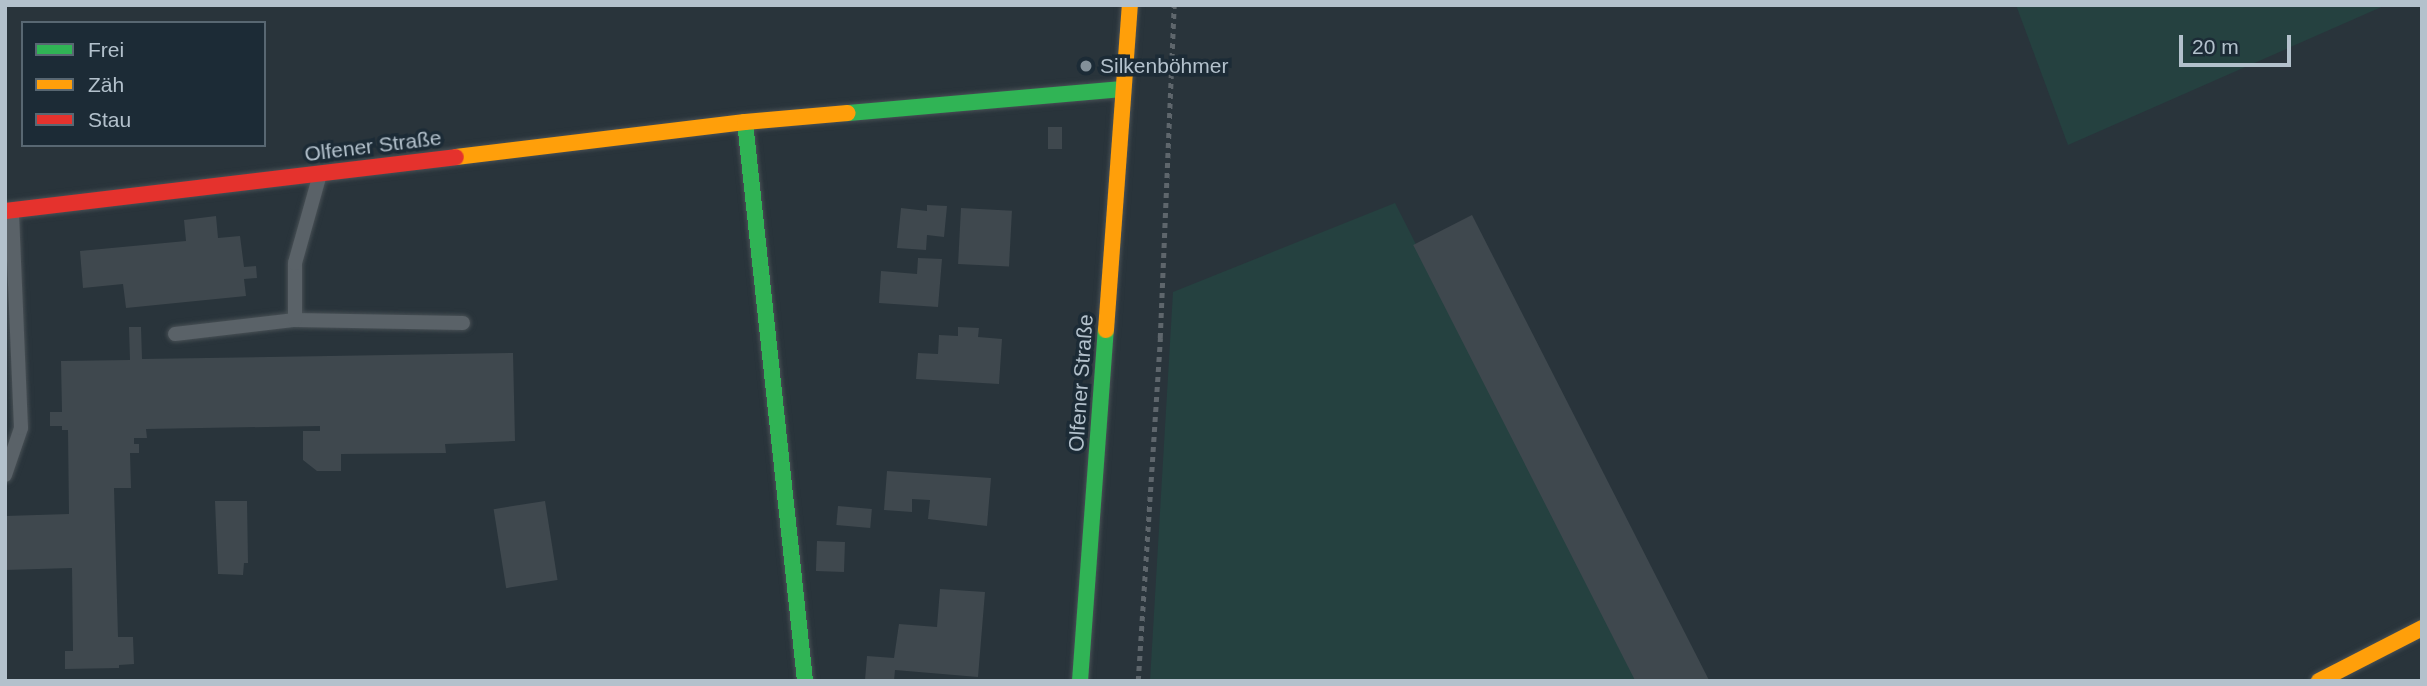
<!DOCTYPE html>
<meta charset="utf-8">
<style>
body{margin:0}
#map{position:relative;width:2427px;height:686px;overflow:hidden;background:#29343b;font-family:Helvetica,sans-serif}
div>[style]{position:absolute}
.green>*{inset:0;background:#254140}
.building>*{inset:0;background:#3f484e;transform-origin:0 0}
.path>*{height:4.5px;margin-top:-2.25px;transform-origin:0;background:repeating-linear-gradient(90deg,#5e666c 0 5px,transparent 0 10px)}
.roads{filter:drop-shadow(0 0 2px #485055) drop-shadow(0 0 2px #485055)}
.lane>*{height:14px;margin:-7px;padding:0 7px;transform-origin:7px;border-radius:7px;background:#5a6268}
.fast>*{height:16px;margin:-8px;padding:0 8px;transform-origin:8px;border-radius:8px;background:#30b455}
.slow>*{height:16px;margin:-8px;padding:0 8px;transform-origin:8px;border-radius:8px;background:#ff9f0a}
.jam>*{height:16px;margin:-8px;padding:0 8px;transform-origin:8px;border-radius:8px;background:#e5322d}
.dots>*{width:19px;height:19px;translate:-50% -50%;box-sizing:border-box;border:4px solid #1c2b36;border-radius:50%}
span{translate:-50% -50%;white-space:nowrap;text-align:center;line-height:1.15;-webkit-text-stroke:7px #1c2b36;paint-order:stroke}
.poi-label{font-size:21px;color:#b3c1cc}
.left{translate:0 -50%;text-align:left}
.street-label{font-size:21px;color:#b3c1cc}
.frame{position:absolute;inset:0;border:7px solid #b3c1cc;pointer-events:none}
.legend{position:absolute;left:21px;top:21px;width:245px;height:126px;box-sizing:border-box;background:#1c2b36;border:2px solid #586772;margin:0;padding:9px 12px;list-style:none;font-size:21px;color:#b3c1cc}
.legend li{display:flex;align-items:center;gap:14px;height:35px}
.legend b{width:35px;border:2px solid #586772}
.scale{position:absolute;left:2179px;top:35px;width:112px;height:32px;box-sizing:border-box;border:4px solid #b3c1cc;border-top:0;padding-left:9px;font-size:21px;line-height:24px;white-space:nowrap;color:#b3c1cc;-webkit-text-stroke:5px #1c2b36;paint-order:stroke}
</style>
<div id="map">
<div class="green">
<div style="clip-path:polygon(2016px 5px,2386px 5px,2068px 145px)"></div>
<div style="clip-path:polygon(1395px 203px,1638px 681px,1150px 681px,1173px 292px)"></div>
</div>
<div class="building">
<div style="left:1048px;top:127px;width:14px;height:22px"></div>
<div style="clip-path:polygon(927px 205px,947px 206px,944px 237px,927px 235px,926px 250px,897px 248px,901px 208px,927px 211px)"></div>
<div style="left:961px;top:208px;width:51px;height:56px;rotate:3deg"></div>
<div style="left:1472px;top:215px;width:523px;height:66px;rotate:63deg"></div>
<div style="clip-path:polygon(216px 216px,218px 238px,240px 236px,244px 267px,256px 266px,257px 278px,244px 279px,246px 296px,126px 308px,123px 284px,83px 288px,80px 251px,186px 241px,184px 220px)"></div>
<div style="clip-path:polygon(918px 258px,942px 259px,938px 307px,879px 303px,881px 271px,917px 274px)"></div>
<div style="clip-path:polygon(129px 327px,141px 327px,142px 359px,513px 353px,515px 441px,445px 444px,446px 453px,341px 454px,341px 471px,317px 471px,303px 460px,303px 431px,320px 431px,320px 426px,146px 429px,147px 438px,134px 438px,134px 444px,139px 444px,139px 453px,130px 453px,131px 488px,114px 488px,118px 637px,133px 637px,134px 664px,119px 665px,119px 668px,65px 669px,65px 651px,73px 651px,72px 568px,5px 570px,5px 516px,69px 514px,68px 430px,62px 430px,62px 426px,50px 426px,50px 412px,62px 412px,61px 361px,130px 360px)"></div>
<div style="clip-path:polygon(958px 327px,979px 328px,978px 337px,1002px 339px,999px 384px,916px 379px,918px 353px,938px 354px,939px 335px,958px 336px)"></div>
<div style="clip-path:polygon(887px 471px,991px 478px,987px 526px,928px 519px,930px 500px,912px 499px,912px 512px,884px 510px)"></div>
<div style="clip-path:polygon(215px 501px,247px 501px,248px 563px,244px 563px,243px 575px,218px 574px)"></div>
<div style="left:545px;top:501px;width:80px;height:52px;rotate:81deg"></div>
<div style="left:838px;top:506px;width:34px;height:19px;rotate:5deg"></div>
<div style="left:817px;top:541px;width:28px;height:30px;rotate:2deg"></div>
<div style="clip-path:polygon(940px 589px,985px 592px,978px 677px,895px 670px,894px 681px,865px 680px,867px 656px,894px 658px,899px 624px,937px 627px)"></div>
</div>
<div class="path">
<div style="left:1138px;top:681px;width:344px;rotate:-86.3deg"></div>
<div style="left:1160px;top:338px;width:333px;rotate:-87.6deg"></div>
</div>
<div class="roads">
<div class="lane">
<div style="left:295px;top:320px;width:168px;rotate:1deg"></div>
<div style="left:175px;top:334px;width:121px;rotate:-6.7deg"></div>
<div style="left:295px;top:320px;width:57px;rotate:-90deg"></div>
<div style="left:295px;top:263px;width:92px;rotate:-74.3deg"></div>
<div style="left:5px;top:475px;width:50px;rotate:-71.2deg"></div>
<div style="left:21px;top:428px;width:216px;rotate:-92.4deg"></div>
</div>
<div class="fast">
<div style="left:848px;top:113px;width:276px;rotate:-5deg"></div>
<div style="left:745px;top:122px;width:562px;rotate:83.87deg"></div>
<div style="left:1080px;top:681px;width:352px;rotate:-85.8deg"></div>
</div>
<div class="slow">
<div style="left:456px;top:157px;width:291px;rotate:-6.9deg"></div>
<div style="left:745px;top:122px;width:103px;rotate:-5deg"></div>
<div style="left:1106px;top:330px;width:326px;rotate:-85.8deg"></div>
<div style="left:2319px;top:681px;width:116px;rotate:-27.2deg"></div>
</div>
<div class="jam">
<div style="left:5px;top:211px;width:454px;rotate:-6.8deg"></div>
</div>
</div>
<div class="dots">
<div style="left:1086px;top:66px;background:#839099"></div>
</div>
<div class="poi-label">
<span class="left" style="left:1100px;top:66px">Silkenböhmer</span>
</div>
<div class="street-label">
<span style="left:373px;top:146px;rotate:-7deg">Olfener Straße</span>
<span style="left:1081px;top:383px;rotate:-86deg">Olfener Straße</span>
</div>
<div class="frame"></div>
<ul class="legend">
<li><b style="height:9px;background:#30b455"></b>Frei</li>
<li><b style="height:9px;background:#ff9f0a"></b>Zäh</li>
<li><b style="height:9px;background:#e5322d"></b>Stau</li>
</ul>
<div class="scale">20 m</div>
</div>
